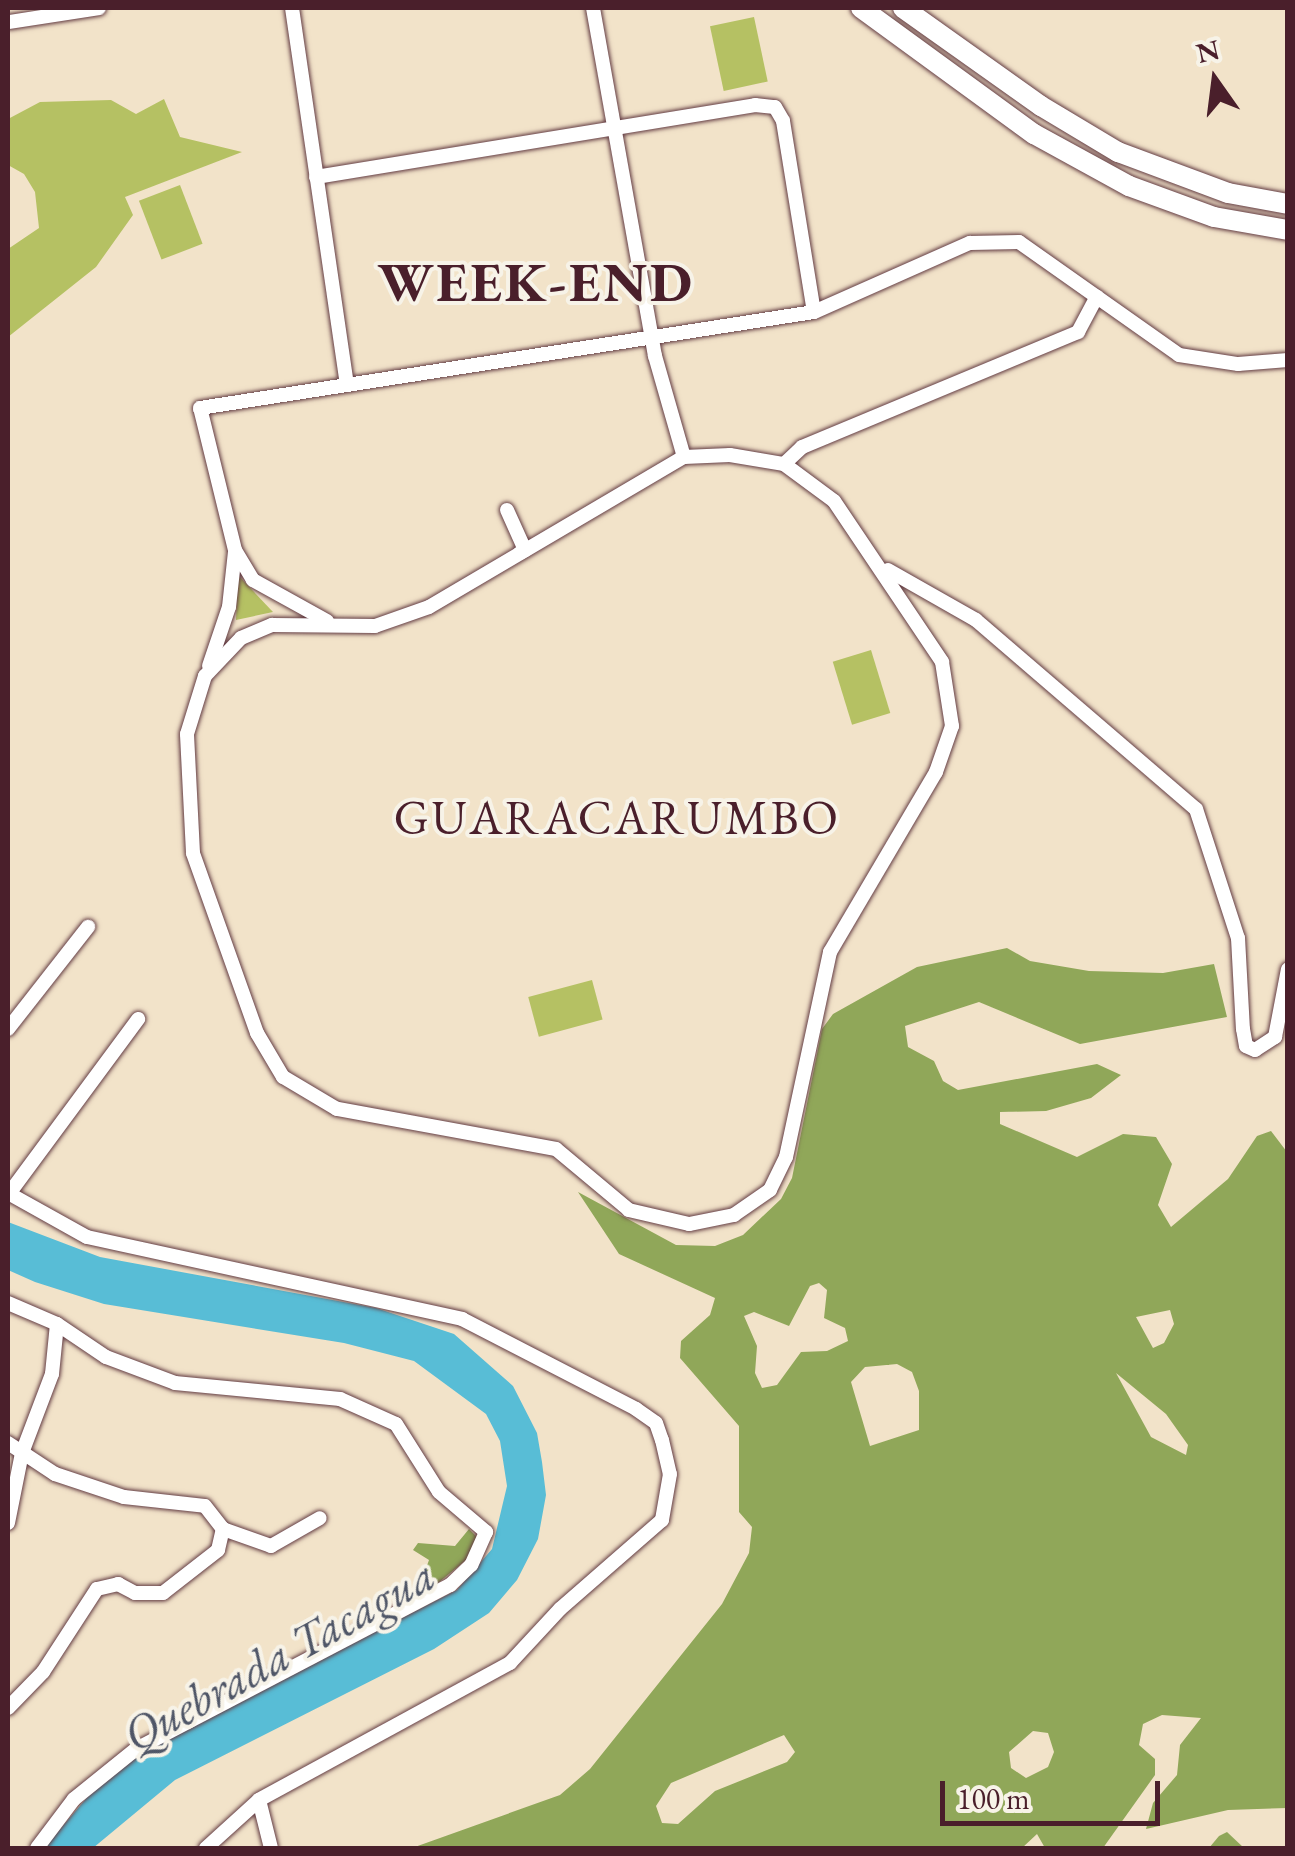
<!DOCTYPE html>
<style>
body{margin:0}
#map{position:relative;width:1295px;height:1856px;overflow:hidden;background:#f2e3c9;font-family:"EB Garamond",serif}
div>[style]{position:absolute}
.green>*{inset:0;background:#b5c163;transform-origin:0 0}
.forest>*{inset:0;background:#90a759}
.water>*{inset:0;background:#58bdd6}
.roads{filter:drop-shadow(0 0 2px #633c43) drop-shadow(0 0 2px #633c43)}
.street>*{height:14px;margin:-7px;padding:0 7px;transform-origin:7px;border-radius:7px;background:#fff}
.secondary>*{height:20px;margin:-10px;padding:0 10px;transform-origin:10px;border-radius:10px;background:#fff}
span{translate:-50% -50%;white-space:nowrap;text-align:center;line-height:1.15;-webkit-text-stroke:8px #f7f3e8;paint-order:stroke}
.neighbourhood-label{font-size:48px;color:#4a1f2b;letter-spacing:2.5px}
.water-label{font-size:48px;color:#4f5667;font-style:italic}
.district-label{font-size:55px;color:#4a1f2b;font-weight:700;letter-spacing:2.5px}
.frame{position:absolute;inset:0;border:10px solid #4a1f2b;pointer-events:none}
.north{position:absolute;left:1165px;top:30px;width:100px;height:100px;-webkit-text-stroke:8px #f7f3e8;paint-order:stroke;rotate:346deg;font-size:28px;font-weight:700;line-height:40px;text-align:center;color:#4a1f2b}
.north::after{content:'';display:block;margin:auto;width:35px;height:45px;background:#4a1f2b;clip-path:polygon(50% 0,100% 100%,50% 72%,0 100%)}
.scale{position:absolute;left:940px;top:1781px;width:220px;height:45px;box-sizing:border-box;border:5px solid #4a1f2b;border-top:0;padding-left:12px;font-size:30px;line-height:35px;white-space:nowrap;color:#4a1f2b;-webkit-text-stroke:8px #f7f3e8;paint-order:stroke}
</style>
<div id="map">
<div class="green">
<div style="left:754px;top:17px;width:66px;height:45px;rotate:78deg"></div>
<div style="clip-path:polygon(164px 99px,180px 137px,242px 152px,125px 197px,133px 215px,96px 267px,8px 337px,8px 249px,39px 228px,35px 192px,24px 174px,8px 165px,8px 119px,40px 102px,111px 100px,136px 114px)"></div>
<div style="left:180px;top:185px;width:63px;height:44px;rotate:69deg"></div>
<div style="clip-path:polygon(238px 575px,273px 612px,236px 620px)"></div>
<div style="left:871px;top:650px;width:66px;height:40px;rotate:73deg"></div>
<div style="left:592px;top:980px;width:41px;height:66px;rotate:75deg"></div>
</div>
<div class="forest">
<div style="clip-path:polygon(evenodd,1007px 948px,1030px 961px,1089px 971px,1163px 973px,1214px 964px,1227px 1017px,1080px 1044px,979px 1002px,905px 1026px,908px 1047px,934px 1061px,943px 1081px,958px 1090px,1097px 1064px,1121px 1075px,1091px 1098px,1046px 1111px,1000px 1112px,1000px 1124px,1077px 1157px,1123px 1134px,1156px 1137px,1172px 1164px,1158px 1205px,1171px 1227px,1228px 1179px,1257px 1136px,1271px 1131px,1287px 1152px,1287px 1808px,1228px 1810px,1146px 1829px,1153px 1803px,1177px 1775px,1180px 1745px,1201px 1718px,1162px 1715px,1143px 1724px,1139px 1745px,1155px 1759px,1155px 1775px,1103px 1848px,1045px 1848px,1037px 1834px,1022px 1848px,412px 1848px,560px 1795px,590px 1769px,722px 1604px,749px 1553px,752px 1527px,739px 1512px,739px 1426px,680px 1358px,681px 1341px,710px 1315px,715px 1298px,619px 1254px,578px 1192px,676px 1245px,715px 1246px,743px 1235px,781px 1199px,792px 1178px,822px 1029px,833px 1014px,917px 967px,1007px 948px,819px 1283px,827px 1290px,824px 1318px,845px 1328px,848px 1341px,827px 1351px,801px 1352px,777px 1385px,762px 1388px,755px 1373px,757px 1346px,744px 1316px,754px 1312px,789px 1326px,810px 1286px,819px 1283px,1007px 948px,1170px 1310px,1174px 1324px,1164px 1343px,1153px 1348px,1136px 1317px,1170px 1310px,1007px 948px,897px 1364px,912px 1372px,919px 1391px,919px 1430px,870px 1446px,851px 1382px,865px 1367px,897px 1364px,1007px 948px,1116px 1373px,1166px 1414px,1188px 1445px,1186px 1455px,1151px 1437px,1116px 1373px,1007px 948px,1033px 1731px,1048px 1733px,1054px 1752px,1048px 1767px,1026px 1778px,1011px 1768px,1009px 1752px,1033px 1731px,1007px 948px,784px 1735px,795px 1752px,787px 1762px,715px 1791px,678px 1824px,662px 1823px,656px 1806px,671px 1783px,784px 1735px)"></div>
<div style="clip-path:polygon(469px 1529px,478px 1538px,472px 1555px,432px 1588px,424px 1574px,429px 1560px,413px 1550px,418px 1543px,455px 1546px)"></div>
<div style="clip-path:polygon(1227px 1832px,1244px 1848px,1209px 1848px,1219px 1836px)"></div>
</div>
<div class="water">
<div style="clip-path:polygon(8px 1222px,100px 1257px,376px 1308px,454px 1334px,513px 1386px,537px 1433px,542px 1462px,546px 1495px,538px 1539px,517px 1580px,489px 1613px,434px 1649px,175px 1780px,93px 1848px,44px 1848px,91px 1793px,144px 1749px,457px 1590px,492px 1549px,507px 1486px,500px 1441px,486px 1414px,414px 1361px,344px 1343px,104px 1304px,35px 1282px,8px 1270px)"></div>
</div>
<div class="roads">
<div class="street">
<div style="left:292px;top:8px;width:379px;rotate:81.7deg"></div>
<div style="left:593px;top:8px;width:353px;rotate:79.9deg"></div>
<div style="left:655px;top:356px;width:105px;rotate:74deg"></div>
<div style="left:9px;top:22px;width:91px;rotate:-8.8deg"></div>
<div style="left:316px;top:177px;width:445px;rotate:-9.3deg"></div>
<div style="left:755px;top:105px;width:20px;rotate:6deg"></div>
<div style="left:775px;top:107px;width:16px;rotate:60deg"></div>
<div style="left:783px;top:121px;width:193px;rotate:80.8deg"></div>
<div style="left:814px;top:312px;width:171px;rotate:-23.9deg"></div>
<div style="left:970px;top:243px;width:49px;rotate:-1.2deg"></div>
<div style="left:1019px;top:242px;width:196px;rotate:35.2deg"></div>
<div style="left:1179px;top:355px;width:60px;rotate:8.7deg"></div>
<div style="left:1238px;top:364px;width:50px;rotate:-4.6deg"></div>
<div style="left:730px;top:455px;width:55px;rotate:9.5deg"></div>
<div style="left:784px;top:464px;width:62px;rotate:36.5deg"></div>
<div style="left:834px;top:501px;width:194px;rotate:56.1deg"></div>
<div style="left:942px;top:662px;width:65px;rotate:81.1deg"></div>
<div style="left:952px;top:726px;width:49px;rotate:109.2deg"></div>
<div style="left:936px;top:772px;width:209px;rotate:120.5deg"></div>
<div style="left:830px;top:952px;width:210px;rotate:102.1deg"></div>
<div style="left:786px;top:1157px;width:37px;rotate:116deg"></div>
<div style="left:770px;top:1190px;width:44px;rotate:145.2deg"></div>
<div style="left:734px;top:1215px;width:46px;rotate:168.7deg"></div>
<div style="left:689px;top:1224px;width:62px;rotate:-166.9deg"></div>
<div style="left:629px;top:1210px;width:95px;rotate:-140.1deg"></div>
<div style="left:556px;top:1149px;width:223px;rotate:-169.6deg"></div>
<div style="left:337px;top:1109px;width:63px;rotate:-149.3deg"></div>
<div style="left:283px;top:1077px;width:51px;rotate:-120.6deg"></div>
<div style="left:257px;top:1033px;width:191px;rotate:-109.6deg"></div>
<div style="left:193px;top:853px;width:119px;rotate:-92.9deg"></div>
<div style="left:187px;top:734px;width:61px;rotate:-72.8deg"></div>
<div style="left:205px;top:676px;width:52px;rotate:-46.5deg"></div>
<div style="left:241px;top:638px;width:34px;rotate:-23deg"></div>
<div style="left:272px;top:625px;width:103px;rotate:0.6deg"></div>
<div style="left:375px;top:626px;width:57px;rotate:-19.4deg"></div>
<div style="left:429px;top:607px;width:296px;rotate:-30.5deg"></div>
<div style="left:684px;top:457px;width:46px;rotate:-2.5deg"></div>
<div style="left:784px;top:464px;width:25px;rotate:-43deg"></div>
<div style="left:802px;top:447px;width:299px;rotate:-22.6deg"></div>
<div style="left:1078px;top:332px;width:40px;rotate:-62deg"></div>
<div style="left:507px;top:510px;width:44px;rotate:65.8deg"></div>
<div style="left:525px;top:550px;width:6px;rotate:149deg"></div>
<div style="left:888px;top:570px;width:101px;rotate:29.6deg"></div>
<div style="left:976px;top:620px;width:290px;rotate:40.7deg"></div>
<div style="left:1196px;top:809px;width:136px;rotate:72deg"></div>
<div style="left:1238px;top:938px;width:91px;rotate:86.9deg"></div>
<div style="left:1243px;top:1029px;width:17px;rotate:80deg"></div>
<div style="left:1246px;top:1046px;width:10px;rotate:24deg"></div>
<div style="left:1255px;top:1050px;width:24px;rotate:-33deg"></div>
<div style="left:1275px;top:1037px;width:69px;rotate:-79.2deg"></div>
<div style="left:327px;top:621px;width:85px;rotate:-151deg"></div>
<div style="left:253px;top:580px;width:35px;rotate:-121deg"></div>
<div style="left:235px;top:550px;width:146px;rotate:-103.8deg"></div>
<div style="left:200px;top:408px;width:621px;rotate:-8.89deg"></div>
<div style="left:209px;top:666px;width:62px;rotate:-71.3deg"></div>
<div style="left:229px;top:607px;width:55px;rotate:-83.8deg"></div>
<div style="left:8px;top:1029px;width:130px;rotate:-51.9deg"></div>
<div style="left:8px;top:1193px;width:90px;rotate:29.1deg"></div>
<div style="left:87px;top:1237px;width:384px;rotate:12.3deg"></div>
<div style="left:462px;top:1319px;width:196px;rotate:27.3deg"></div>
<div style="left:636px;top:1409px;width:24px;rotate:35deg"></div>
<div style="left:656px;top:1423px;width:18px;rotate:71deg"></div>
<div style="left:662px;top:1440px;width:35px;rotate:77deg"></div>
<div style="left:670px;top:1474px;width:47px;rotate:99.9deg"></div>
<div style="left:662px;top:1520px;width:135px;rotate:138.9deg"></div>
<div style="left:560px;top:1609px;width:74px;rotate:132.8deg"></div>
<div style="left:510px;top:1663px;width:286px;rotate:151.4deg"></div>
<div style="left:259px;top:1800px;width:72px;rotate:137.8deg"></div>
<div style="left:8px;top:1195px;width:219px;rotate:-53.5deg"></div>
<div style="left:8px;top:1303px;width:53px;rotate:23.2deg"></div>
<div style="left:57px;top:1324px;width:59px;rotate:34deg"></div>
<div style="left:106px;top:1357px;width:74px;rotate:20.6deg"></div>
<div style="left:175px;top:1383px;width:166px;rotate:5.5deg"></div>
<div style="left:340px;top:1399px;width:61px;rotate:24.1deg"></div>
<div style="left:396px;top:1424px;width:80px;rotate:57.7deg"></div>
<div style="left:439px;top:1492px;width:62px;rotate:40.4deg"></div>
<div style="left:486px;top:1532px;width:36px;rotate:114deg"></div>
<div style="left:471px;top:1565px;width:29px;rotate:136deg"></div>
<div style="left:450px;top:1585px;width:354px;rotate:152.4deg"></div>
<div style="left:136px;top:1749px;width:80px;rotate:141.1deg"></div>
<div style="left:74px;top:1799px;width:61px;rotate:127.1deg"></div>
<div style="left:8px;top:1443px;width:56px;rotate:33.4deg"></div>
<div style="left:55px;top:1474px;width:73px;rotate:18.4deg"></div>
<div style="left:124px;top:1497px;width:81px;rotate:6.3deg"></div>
<div style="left:205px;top:1506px;width:29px;rotate:52deg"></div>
<div style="left:223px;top:1529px;width:51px;rotate:19.5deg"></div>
<div style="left:271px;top:1546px;width:56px;rotate:-29.7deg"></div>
<div style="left:8px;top:1523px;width:71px;rotate:-78.7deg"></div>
<div style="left:22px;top:1453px;width:85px;rotate:-69.2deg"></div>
<div style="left:52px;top:1374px;width:50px;rotate:-84.3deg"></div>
<div style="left:8px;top:1708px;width:50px;rotate:-45.8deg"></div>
<div style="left:43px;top:1672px;width:99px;rotate:-57deg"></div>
<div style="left:97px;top:1589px;width:22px;rotate:-13deg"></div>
<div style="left:118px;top:1584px;width:19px;rotate:28deg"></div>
<div style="left:135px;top:1593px;width:28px"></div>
<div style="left:163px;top:1593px;width:70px;rotate:-38deg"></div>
<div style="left:218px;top:1550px;width:22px;rotate:-77deg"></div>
<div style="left:259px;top:1800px;width:49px;rotate:76deg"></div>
</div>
<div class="secondary">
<div style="left:861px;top:8px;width:214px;rotate:36.1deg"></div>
<div style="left:1034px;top:134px;width:108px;rotate:28.7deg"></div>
<div style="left:1129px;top:186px;width:90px;rotate:20deg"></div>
<div style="left:1214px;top:217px;width:75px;rotate:10deg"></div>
<div style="left:903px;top:8px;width:169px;rotate:35.4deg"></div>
<div style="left:1041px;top:106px;width:90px;rotate:30.9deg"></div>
<div style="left:1118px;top:152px;width:117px;rotate:20.4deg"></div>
<div style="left:1228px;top:193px;width:61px;rotate:10.4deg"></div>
</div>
</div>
<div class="neighbourhood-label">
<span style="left:617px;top:818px">GUARACARUMBO</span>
</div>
<div class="water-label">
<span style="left:279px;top:1655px;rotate:-29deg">Quebrada Tacagua</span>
</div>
<div class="district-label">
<span style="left:536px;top:282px">WEEK-END</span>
</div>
<div class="frame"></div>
<div class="north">N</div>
<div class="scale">100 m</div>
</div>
